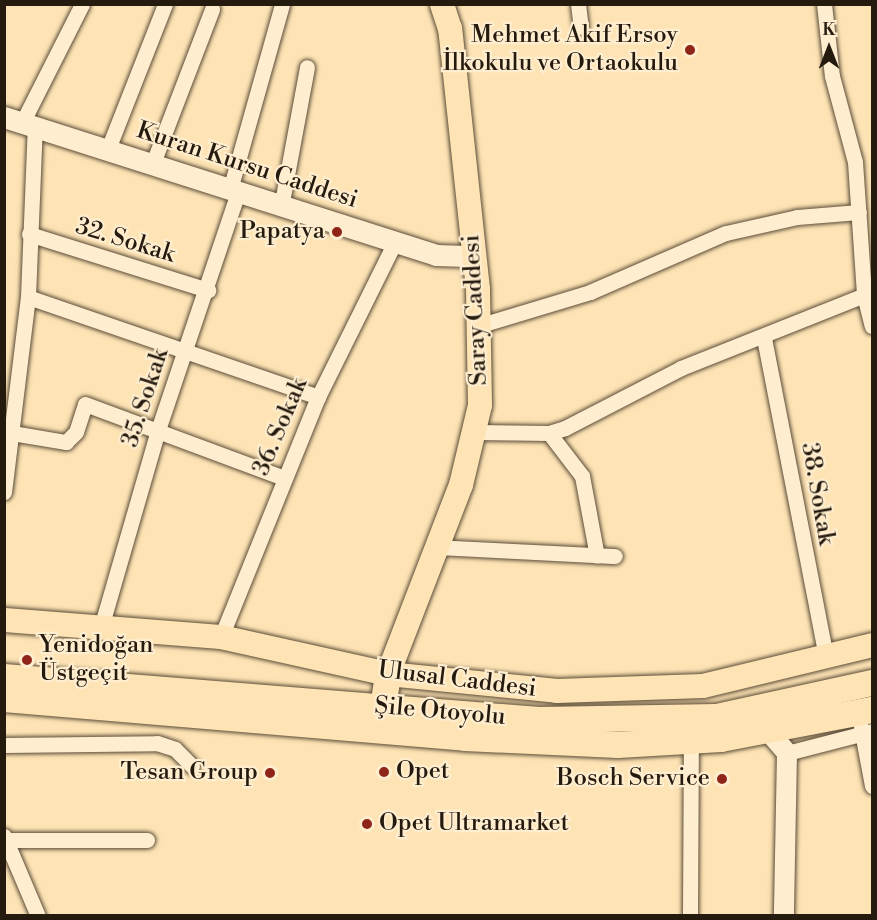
<!DOCTYPE html>
<meta charset="utf-8">
<style>
body{margin:0}
#map{position:relative;width:877px;height:920px;overflow:hidden;background:#fee4b5;font-family:"Libre Bodoni",serif}
div>[style]{position:absolute}
.roads{filter:drop-shadow(0 0 2px #5b4c38) drop-shadow(0 0 2px #5b4c38)}
.minor>*{height:15px;margin:-7.5px;padding:0 7.5px;transform-origin:7.5px;border-radius:7.5px;background:#feedcf}
.tertiary>*{height:20px;margin:-10px;padding:0 10px;transform-origin:10px;border-radius:10px;background:#feedcf}
.secondary>*{height:21px;margin:-10.5px;padding:0 10.5px;transform-origin:10.5px;border-radius:10.5px;background:#feedcf}
.primary>*{height:24px;margin:-12px;padding:0 12px;transform-origin:12px;border-radius:12px;background:#fee4b5}
.trunk>*{height:26px;margin:-13px;padding:0 13px;transform-origin:13px;border-radius:13px;background:#fee4b5}
.dots>*{width:16px;height:16px;translate:-50% -50%;box-sizing:border-box;border:3px solid #feedcf;border-radius:50%}
span{translate:-50% -50%;white-space:nowrap;text-align:center;line-height:1.15;-webkit-text-stroke:4.5px #feedcf;paint-order:stroke}
.poi-label{font-size:24px;color:#251a0e}
.right{translate:-100% -50%;text-align:right}
.left{translate:0 -50%;text-align:left}
.street-label{font-size:24px;color:#251a0e}
.frame{position:absolute;inset:0;border:6px solid #251a0e;pointer-events:none}
.north{position:absolute;left:799px;top:18px;width:60px;height:60px;-webkit-text-stroke:4px #feedcf;paint-order:stroke;rotate:0deg;font-size:16px;font-weight:700;line-height:24px;text-align:center;color:#251a0e}
.north::after{content:'';display:block;margin:auto;width:21px;height:27px;background:#251a0e;clip-path:polygon(50% 0,100% 100%,50% 72%,0 100%)}
</style>
<div id="map">
<div class="roads">
<div class="minor">
<div style="left:578px;top:4px;width:23px;rotate:83deg"></div>
<div style="left:824px;top:4px;width:72px;rotate:83.7deg"></div>
<div style="left:832px;top:76px;width:89px;rotate:75deg"></div>
<div style="left:855px;top:162px;width:133px;rotate:86.1deg"></div>
<div style="left:864px;top:295px;width:32px;rotate:76deg"></div>
<div style="left:22px;top:123px;width:133px;rotate:-63.2deg"></div>
<div style="left:108px;top:149px;width:156px;rotate:-68.5deg"></div>
<div style="left:153px;top:163px;width:165px;rotate:-69deg"></div>
<div style="left:231px;top:186px;width:189px;rotate:-74.3deg"></div>
<div style="left:282px;top:202px;width:137px;rotate:-79.5deg"></div>
<div style="left:29px;top:234px;width:188px;rotate:17.4deg"></div>
<div style="left:28px;top:297px;width:307px;rotate:19deg"></div>
<div style="left:481px;top:325px;width:114px;rotate:-16.8deg"></div>
<div style="left:590px;top:292px;width:148px;rotate:-23.5deg"></div>
<div style="left:726px;top:233px;width:73px;rotate:-12.7deg"></div>
<div style="left:797px;top:217px;width:62px;rotate:-4.6deg"></div>
<div style="left:764px;top:338px;width:326px;rotate:79deg"></div>
<div style="left:476px;top:432px;width:73px;rotate:0.8deg"></div>
<div style="left:549px;top:433px;width:17px;rotate:-17deg"></div>
<div style="left:565px;top:428px;width:131px;rotate:-27.3deg"></div>
<div style="left:681px;top:368px;width:197px;rotate:-21.7deg"></div>
<div style="left:12px;top:433px;width:55px;rotate:9.5deg"></div>
<div style="left:66px;top:442px;width:14px;rotate:-45deg"></div>
<div style="left:76px;top:432px;width:29px;rotate:-72deg"></div>
<div style="left:85px;top:404px;width:212px;rotate:20.4deg"></div>
<div style="left:549px;top:433px;width:54px;rotate:52.5deg"></div>
<div style="left:582px;top:476px;width:81px;rotate:79.4deg"></div>
<div style="left:4px;top:492px;width:196px;rotate:-83deg"></div>
<div style="left:28px;top:297px;width:171px;rotate:-87.7deg"></div>
<div style="left:436px;top:547px;width:179px;rotate:2.9deg"></div>
<div style="left:102px;top:624px;width:202px;rotate:-73.9deg"></div>
<div style="left:158px;top:430px;width:254px;rotate:-71.4deg"></div>
<div style="left:221px;top:637px;width:259px;rotate:-68deg"></div>
<div style="left:318px;top:397px;width:175px;rotate:-63.6deg"></div>
<div style="left:861px;top:727px;width:60px;rotate:79.4deg"></div>
<div style="left:4px;top:745px;width:153px;rotate:-0.7deg"></div>
<div style="left:157px;top:743px;width:19px;rotate:18deg"></div>
<div style="left:175px;top:749px;width:24px;rotate:45deg"></div>
<div style="left:787px;top:753px;width:88px;rotate:-14.5deg"></div>
<div style="left:4px;top:836px;width:87px;rotate:67deg"></div>
<div style="left:6px;top:840px;width:141px"></div>
<div style="left:690px;top:916px;width:174px;rotate:-89.7deg"></div>
</div>
<div class="tertiary">
<div style="left:768px;top:731px;width:29px;rotate:49deg"></div>
<div style="left:787px;top:753px;width:163px;rotate:91.1deg"></div>
</div>
<div class="secondary">
<div style="left:4px;top:117px;width:454px;rotate:17.7deg"></div>
<div style="left:436px;top:255px;width:38px;rotate:2deg"></div>
</div>
<div class="primary">
<div style="left:4px;top:620px;width:218px;rotate:4.5deg"></div>
<div style="left:221px;top:637px;width:171px;rotate:12.5deg"></div>
<div style="left:388px;top:674px;width:170px;rotate:5.7deg"></div>
<div style="left:557px;top:691px;width:146px;rotate:-2deg"></div>
<div style="left:703px;top:686px;width:174px;rotate:-13.6deg"></div>
<div style="left:388px;top:674px;width:203px;rotate:-68.9deg"></div>
<div style="left:461px;top:485px;width:82px;rotate:-76.6deg"></div>
<div style="left:480px;top:405px;width:116px;rotate:-91deg"></div>
<div style="left:478px;top:289px;width:262px;rotate:-96.1deg"></div>
<div style="left:450px;top:29px;width:26px;rotate:-108deg"></div>
</div>
<div class="trunk">
<div style="left:4px;top:677px;width:537px;rotate:4.6deg"></div>
<div style="left:539px;top:720px;width:178px;rotate:-1deg"></div>
<div style="left:717px;top:717px;width:159px;rotate:-12.4deg"></div>
<div style="left:4px;top:699px;width:463px;rotate:4.8deg"></div>
<div style="left:465px;top:738px;width:153px;rotate:2.6deg"></div>
<div style="left:618px;top:745px;width:103px;rotate:-3.3deg"></div>
<div style="left:721px;top:739px;width:154px;rotate:-10.9deg"></div>
<div style="left:383px;top:707px;width:33px;rotate:-81deg"></div>
</div>
</div>
<div class="dots">
<div style="left:690px;top:50px;background:#8f2418"></div>
<div style="left:337px;top:232px;background:#8f2418"></div>
<div style="left:27px;top:660px;background:#8f2418"></div>
<div style="left:384px;top:772px;background:#8f2418"></div>
<div style="left:270px;top:773px;background:#8f2418"></div>
<div style="left:722px;top:779px;background:#8f2418"></div>
<div style="left:367px;top:824px;background:#8f2418"></div>
</div>
<div class="poi-label">
<span class="right" style="left:678px;top:50px">Mehmet Akif Ersoy<br>İlkokulu ve Ortaokulu</span>
<span class="right" style="left:325px;top:232px">Papatya</span>
<span class="left" style="left:39px;top:660px">Yenidoğan<br>Üstgeçit</span>
<span class="left" style="left:396px;top:772px">Opet</span>
<span class="right" style="left:258px;top:773px">Tesan Group</span>
<span class="right" style="left:710px;top:779px">Bosch Service</span>
<span class="left" style="left:379px;top:824px">Opet Ultramarket</span>
</div>
<div class="street-label">
<span style="left:247px;top:166px;rotate:18deg">Kuran Kursu Caddesi</span>
<span style="left:125px;top:241px;rotate:17deg">32. Sokak</span>
<span style="left:476px;top:310px;rotate:-93deg">Saray Caddesi</span>
<span style="left:146px;top:398px;rotate:-72deg">35. Sokak</span>
<span style="left:281px;top:427px;rotate:-67deg">36. Sokak</span>
<span style="left:817px;top:494px;rotate:80deg">38. Sokak</span>
<span style="left:457px;top:680px;rotate:7deg">Ulusal Caddesi</span>
<span style="left:440px;top:712px;rotate:5deg">Şile Otoyolu</span>
</div>
<div class="frame"></div>
<div class="north">K</div>
</div>
